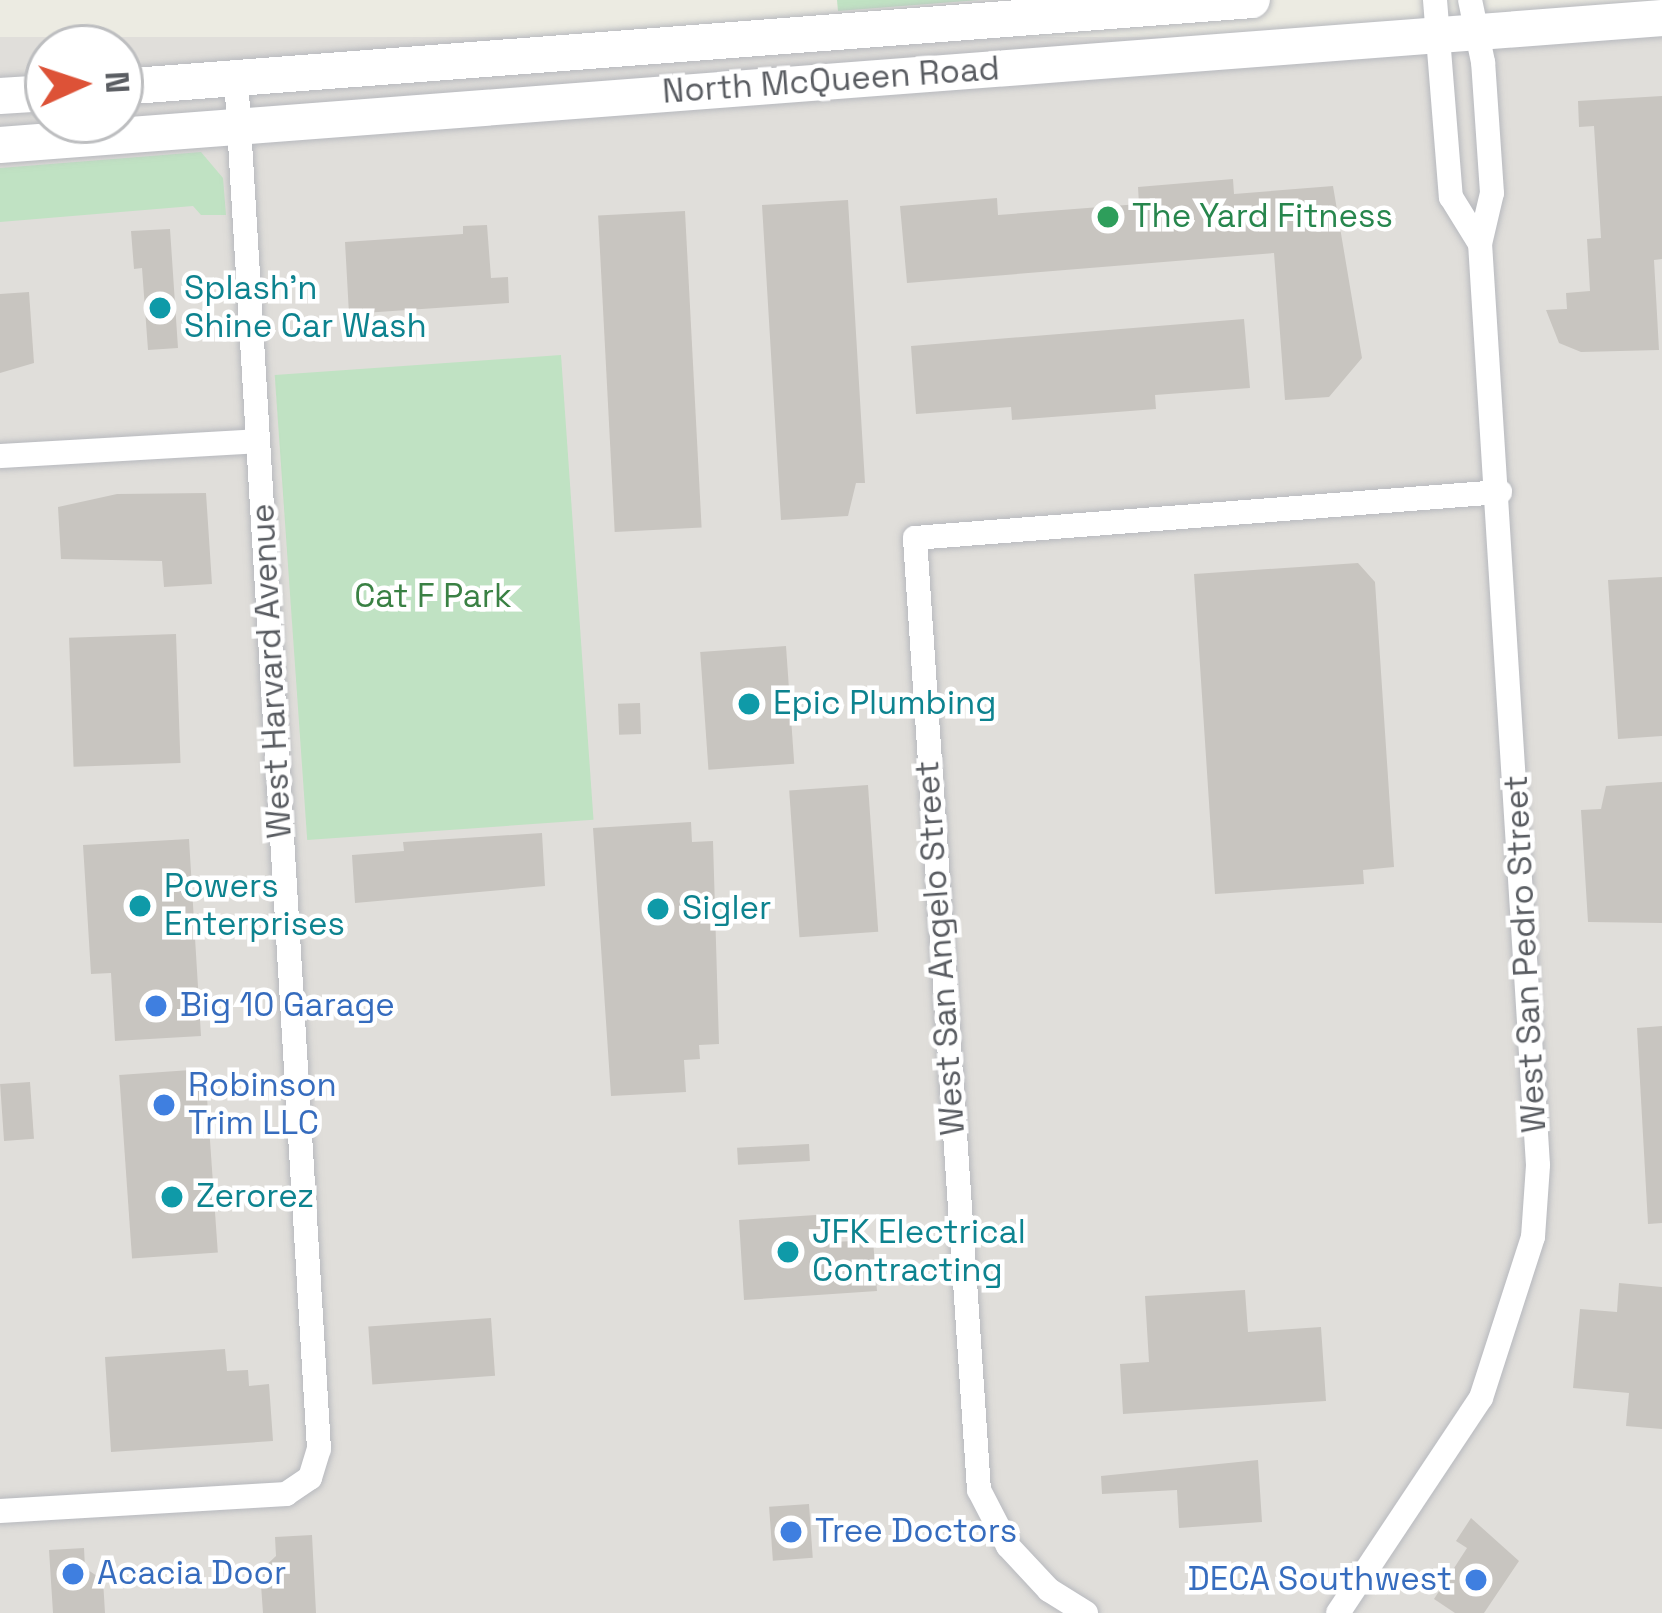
<!DOCTYPE html>
<style>
body{margin:0}
#map{position:relative;width:1662px;height:1613px;overflow:hidden;background:#ecebe2;font-family:"Space Grotesk",sans-serif}
div>[style]{position:absolute}
.industrial>*{inset:0;background:#e0deda;transform-origin:0 0}
.green>*{inset:0;background:#c0e2c3;transform-origin:0 0}
.building>*{inset:0;background:#c8c5c0;transform-origin:0 0}
.roads{filter:drop-shadow(0 0 3px #b7b9be) drop-shadow(0 0 3px #b7b9be)}
.minor>*{height:24px;margin:-12px;padding:0 12px;transform-origin:12px;border-radius:12px;background:#fff}
.secondary>*{height:36px;margin:-18px;padding:0 18px;transform-origin:18px;border-radius:18px;background:#fff}
.dots>*{width:33px;height:33px;translate:-50% -50%;box-sizing:border-box;border:6px solid #fff;border-radius:50%}
span{translate:-50% -50%;white-space:nowrap;text-align:center;line-height:1.15;-webkit-text-stroke:9px #fff;paint-order:stroke}
.street-label{font-size:33px;color:#5a5d62}
.leisure-label{font-size:33px;color:#27864d}
.left{translate:0 -50%;text-align:left}
.culture-label{font-size:33px;color:#0d838f}
.park-label{font-size:33px;color:#3a8144}
.shop-label{font-size:33px;color:#366cbe}
.right{translate:-100% -50%;text-align:right}
.north{position:absolute;left:24px;top:24px;width:120px;height:120px;box-sizing:border-box;background:#fff;border:3px solid #bdbec0;border-radius:50%;rotate:87deg;font-size:33px;font-weight:700;line-height:48px;text-align:center;color:#5a5d62}
.north::after{content:'';display:block;margin:auto;width:42px;height:54px;background:#dd5237;clip-path:polygon(50% 0,100% 100%,50% 72%,0 100%)}
</style>
<div id="map">
<div class="industrial">
<div style="left:1662px;top:37px;width:1576px;height:1667px;rotate:90deg"></div>
</div>
<div class="green">
<div style="clip-path:polygon(837px 0,980px 0,838px 11px)"></div>
<div style="clip-path:polygon(201px 152px,223px 178px,226px 215px,201px 215px,193px 206px,0 222px,0 168px)"></div>
<div style="left:561px;top:355px;width:466px;height:287px;rotate:86deg"></div>
</div>
<div class="building">
<div style="clip-path:polygon(1662px 96px,1662px 259px,1654px 260px,1659px 350px,1581px 352px,1559px 343px,1546px 310px,1567px 309px,1566px 293px,1590px 291px,1587px 239px,1601px 238px,1594px 126px,1579px 127px,1578px 101px)"></div>
<div style="clip-path:polygon(1233px 179px,1234px 194px,1333px 186px,1362px 358px,1329px 397px,1285px 400px,1274px 253px,907px 283px,900px 206px,997px 198px,998px 215px,1139px 204px,1138px 187px)"></div>
<div style="clip-path:polygon(848px 200px,865px 483px,856px 483px,848px 516px,781px 520px,762px 205px)"></div>
<div style="left:685px;top:211px;width:317px;height:87px;rotate:87deg"></div>
<div style="clip-path:polygon(487px 225px,491px 278px,508px 277px,509px 303px,349px 314px,345px 242px,463px 234px,463px 226px)"></div>
<div style="clip-path:polygon(170px 229px,178px 348px,148px 350px,142px 268px,134px 269px,131px 231px)"></div>
<div style="clip-path:polygon(29px 292px,34px 363px,0 373px,0 294px)"></div>
<div style="clip-path:polygon(1244px 319px,1250px 388px,1155px 395px,1156px 409px,1012px 420px,1011px 407px,916px 414px,911px 346px)"></div>
<div style="clip-path:polygon(206px 493px,212px 584px,164px 587px,162px 561px,61px 559px,58px 507px,117px 494px)"></div>
<div style="clip-path:polygon(1358px 563px,1375px 582px,1394px 867px,1363px 870px,1364px 884px,1215px 894px,1194px 574px)"></div>
<div style="clip-path:polygon(1662px 577px,1662px 736px,1618px 739px,1608px 580px)"></div>
<div style="left:176px;top:634px;width:129px;height:107px;rotate:88deg"></div>
<div style="left:786px;top:646px;width:118px;height:86px;rotate:86deg"></div>
<div style="left:640px;top:703px;width:31px;height:22px;rotate:88deg"></div>
<div style="clip-path:polygon(1662px 782px,1662px 923px,1588px 922px,1581px 810px,1601px 809px,1606px 786px)"></div>
<div style="left:868px;top:785px;width:147px;height:79px;rotate:86deg"></div>
<div style="clip-path:polygon(691px 822px,692px 842px,713px 841px,719px 1044px,699px 1045px,700px 1059px,684px 1060px,686px 1092px,611px 1096px,593px 828px)"></div>
<div style="clip-path:polygon(542px 833px,545px 886px,355px 903px,352px 855px,404px 851px,403px 842px)"></div>
<div style="clip-path:polygon(189px 839px,201px 1036px,115px 1041px,111px 973px,91px 974px,83px 845px)"></div>
<div style="clip-path:polygon(1662px 1026px,1662px 1223px,1648px 1224px,1637px 1028px)"></div>
<div style="left:205px;top:1069px;width:184px;height:86px;rotate:86deg"></div>
<div style="left:30px;top:1082px;width:57px;height:30px;rotate:86deg"></div>
<div style="left:809px;top:1144px;width:17px;height:72px;rotate:87deg"></div>
<div style="clip-path:polygon(831px 1214px,833px 1242px,873px 1240px,877px 1291px,744px 1300px,739px 1220px)"></div>
<div style="clip-path:polygon(1619px 1283px,1662px 1287px,1662px 1429px,1626px 1426px,1629px 1393px,1573px 1388px,1580px 1309px,1617px 1312px)"></div>
<div style="clip-path:polygon(1245px 1290px,1248px 1332px,1321px 1327px,1326px 1401px,1123px 1414px,1120px 1364px,1149px 1362px,1145px 1296px)"></div>
<div style="left:491px;top:1318px;width:58px;height:123px;rotate:86deg"></div>
<div style="clip-path:polygon(225px 1349px,227px 1371px,248px 1370px,249px 1386px,269px 1384px,273px 1441px,111px 1452px,105px 1357px)"></div>
<div style="clip-path:polygon(1258px 1460px,1262px 1522px,1179px 1528px,1177px 1490px,1102px 1494px,1101px 1476px)"></div>
<div style="left:809px;top:1504px;width:54px;height:40px;rotate:86deg"></div>
<div style="clip-path:polygon(1471px 1518px,1519px 1561px,1484px 1613px,1455px 1613px,1434px 1599px,1467px 1548px,1456px 1541px)"></div>
<div style="clip-path:polygon(312px 1535px,316px 1613px,263px 1613px,260px 1571px,276px 1556px,275px 1537px)"></div>
<div style="clip-path:polygon(84px 1548px,85px 1568px,103px 1580px,105px 1613px,53px 1613px,49px 1550px)"></div>
</div>
<div class="roads">
<div class="minor">
<div style="left:1435px;top:0;width:198px;rotate:85.4deg"></div>
<div style="left:1451px;top:197px;width:55px;rotate:58.3deg"></div>
<div style="left:0;top:456px;width:258px;rotate:-3.3deg"></div>
<div style="left:0;top:1511px;width:287px;rotate:-3.4deg"></div>
<div style="left:286px;top:1494px;width:29px;rotate:-34deg"></div>
<div style="left:310px;top:1478px;width:30px;rotate:-73deg"></div>
<div style="left:319px;top:1449px;width:1374px;rotate:-93.46deg"></div>
<div style="left:1086px;top:1613px;width:44px;rotate:-148.1deg"></div>
<div style="left:1049px;top:1590px;width:60px;rotate:-133deg"></div>
<div style="left:1008px;top:1546px;width:63px;rotate:-117.4deg"></div>
<div style="left:979px;top:1490px;width:954px;rotate:-93.85deg"></div>
<div style="left:915px;top:538px;width:587px;rotate:-4.5deg"></div>
<div style="left:1338px;top:1613px;width:258px;rotate:-56.4deg"></div>
<div style="left:1481px;top:1398px;width:169px;rotate:-72.1deg"></div>
<div style="left:1533px;top:1237px;width:72px;rotate:-86deg"></div>
<div style="left:1538px;top:1165px;width:923px;rotate:-93.6deg"></div>
<div style="left:1480px;top:244px;width:52px;rotate:-76.8deg"></div>
<div style="left:1492px;top:193px;width:131px;rotate:-93.9deg"></div>
<div style="left:1483px;top:62px;width:63px;rotate:-101.8deg"></div>
</div>
<div class="secondary">
<div style="left:120px;top:87px;width:1135px;rotate:-4.39deg"></div>
<div style="left:0;top:96px;width:48px;rotate:-3.6deg"></div>
<div style="left:0;top:145px;width:1667px;rotate:-4.37deg"></div>
</div>
</div>
<div class="dots">
<div style="left:1108px;top:217px;background:#2e9e5b"></div>
<div style="left:160px;top:308px;background:#0f9aa8"></div>
<div style="left:749px;top:704px;background:#0f9aa8"></div>
<div style="left:140px;top:906px;background:#0f9aa8"></div>
<div style="left:658px;top:909px;background:#0f9aa8"></div>
<div style="left:156px;top:1006px;background:#3f7fe0"></div>
<div style="left:164px;top:1105px;background:#3f7fe0"></div>
<div style="left:172px;top:1197px;background:#0f9aa8"></div>
<div style="left:788px;top:1252px;background:#0f9aa8"></div>
<div style="left:791px;top:1532px;background:#3f7fe0"></div>
<div style="left:73px;top:1574px;background:#3f7fe0"></div>
<div style="left:1476px;top:1580px;background:#3f7fe0"></div>
</div>
<div class="street-label">
<span style="left:831px;top:81px;rotate:-4deg">North McQueen Road</span>
<span style="left:272px;top:671px;rotate:-93deg">West Harvard Avenue</span>
<span style="left:941px;top:948px;rotate:-94deg">West San Angelo Street</span>
<span style="left:1526px;top:954px;rotate:-93deg">West San Pedro Street</span>
</div>
<div class="leisure-label">
<span class="left" style="left:1132px;top:217px">The Yard Fitness</span>
</div>
<div class="culture-label">
<span class="left" style="left:184px;top:308px">Splash'n<br>Shine Car Wash</span>
<span class="left" style="left:773px;top:704px">Epic Plumbing</span>
<span class="left" style="left:164px;top:906px">Powers<br>Enterprises</span>
<span class="left" style="left:682px;top:909px">Sigler</span>
<span class="left" style="left:196px;top:1197px">Zerorez</span>
<span class="left" style="left:812px;top:1252px">JFK Electrical<br>Contracting</span>
</div>
<div class="park-label">
<span style="left:433px;top:597px">Cat F Park</span>
</div>
<div class="shop-label">
<span class="left" style="left:180px;top:1006px">Big 10 Garage</span>
<span class="left" style="left:188px;top:1105px">Robinson<br>Trim LLC</span>
<span class="left" style="left:815px;top:1532px">Tree Doctors</span>
<span class="left" style="left:97px;top:1574px">Acacia Door</span>
<span class="right" style="left:1452px;top:1580px">DECA Southwest</span>
</div>
<div class="north">N</div>
</div>
